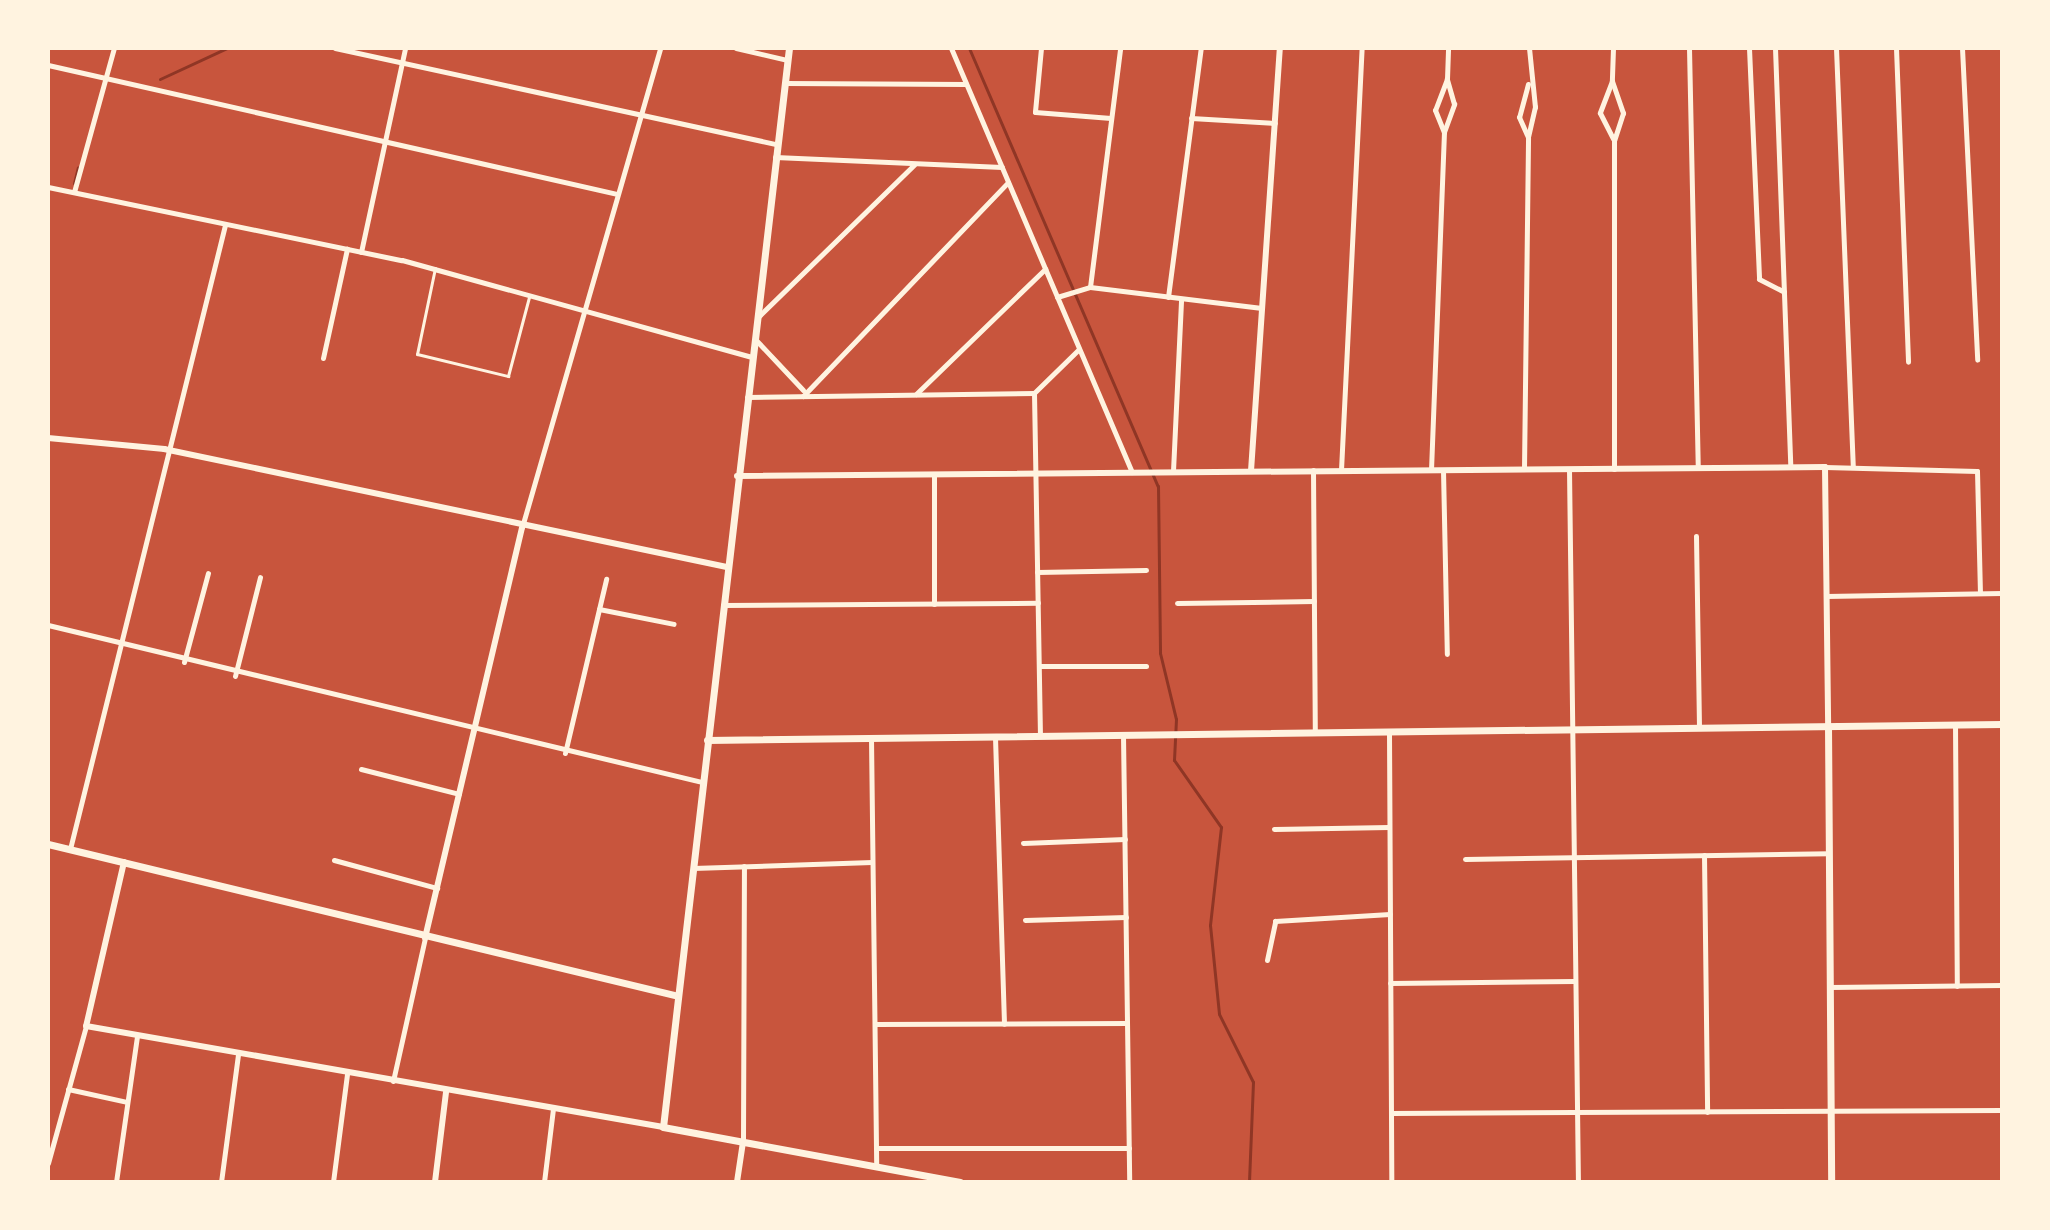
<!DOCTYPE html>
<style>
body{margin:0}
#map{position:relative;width:2050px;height:1230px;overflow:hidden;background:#c8553d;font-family:"Fira Sans",sans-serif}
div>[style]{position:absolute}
.stream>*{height:3px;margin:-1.5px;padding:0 1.5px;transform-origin:1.5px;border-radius:1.5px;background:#8f3625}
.service>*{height:3px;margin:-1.5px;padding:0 1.5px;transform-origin:1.5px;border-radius:1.5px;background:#fff3e0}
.minor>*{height:5px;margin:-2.5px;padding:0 2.5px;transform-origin:2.5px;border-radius:2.5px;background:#fff3e0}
.tertiary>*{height:6px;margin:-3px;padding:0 3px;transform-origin:3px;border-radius:3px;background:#fff3e0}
.secondary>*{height:7px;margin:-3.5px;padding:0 3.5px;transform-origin:3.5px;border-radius:3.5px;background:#fff3e0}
span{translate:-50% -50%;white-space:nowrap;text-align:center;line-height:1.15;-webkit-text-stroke:6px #fff3e0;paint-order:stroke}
.frame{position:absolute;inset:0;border:50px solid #fff3e0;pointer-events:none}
</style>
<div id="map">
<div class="stream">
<div style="left:969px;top:48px;width:477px;rotate:66.7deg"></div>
<div style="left:1158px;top:486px;width:167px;rotate:89.3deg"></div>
<div style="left:1160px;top:653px;width:68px;rotate:76.4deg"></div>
<div style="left:1176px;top:719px;width:41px;rotate:92.8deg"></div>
<div style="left:1174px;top:760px;width:82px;rotate:55deg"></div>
<div style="left:1221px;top:827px;width:99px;rotate:96.4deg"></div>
<div style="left:1210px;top:925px;width:89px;rotate:84.2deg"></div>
<div style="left:1219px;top:1014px;width:76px;rotate:63.4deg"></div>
<div style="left:1253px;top:1082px;width:100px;rotate:92.3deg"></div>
<div style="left:160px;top:79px;width:74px;rotate:-24.8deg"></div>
<div style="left:74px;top:183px;width:16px;rotate:-76deg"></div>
</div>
<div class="service">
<div style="left:435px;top:268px;width:88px;rotate:101.8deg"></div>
<div style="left:417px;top:354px;width:94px;rotate:13.6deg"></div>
<div style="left:508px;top:376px;width:82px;rotate:-75.1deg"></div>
</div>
<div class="minor">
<div style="left:335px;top:48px;width:450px;rotate:12.3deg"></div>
<div style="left:736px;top:48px;width:52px;rotate:13.2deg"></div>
<div style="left:951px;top:48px;width:461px;rotate:66.9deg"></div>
<div style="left:1041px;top:48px;width:64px;rotate:95.4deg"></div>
<div style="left:1035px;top:112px;width:76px;rotate:4.5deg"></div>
<div style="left:1613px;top:48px;width:33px;rotate:92deg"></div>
<div style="left:1612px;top:81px;width:34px;rotate:111deg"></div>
<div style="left:1600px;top:113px;width:29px;rotate:63deg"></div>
<div style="left:1689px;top:48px;width:420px;rotate:88.8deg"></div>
<div style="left:1749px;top:48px;width:231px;rotate:87.5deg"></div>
<div style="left:1759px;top:279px;width:28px;rotate:27deg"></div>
<div style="left:1775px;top:48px;width:419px;rotate:87.9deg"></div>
<div style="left:1836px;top:48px;width:419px;rotate:87.7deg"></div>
<div style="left:1896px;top:48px;width:314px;rotate:87.8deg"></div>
<div style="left:1962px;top:48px;width:312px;rotate:87.2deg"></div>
<div style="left:48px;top:65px;width:583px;rotate:12.77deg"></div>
<div style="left:1447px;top:79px;width:31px;rotate:-88deg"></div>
<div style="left:1612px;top:81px;width:34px;rotate:71deg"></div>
<div style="left:1623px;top:113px;width:28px;rotate:108deg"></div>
<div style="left:1614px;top:140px;width:329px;rotate:90deg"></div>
<div style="left:785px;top:83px;width:181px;rotate:0.3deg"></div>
<div style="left:1528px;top:84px;width:34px;rotate:105deg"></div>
<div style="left:1519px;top:117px;width:22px;rotate:66deg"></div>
<div style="left:1191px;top:118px;width:84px;rotate:3.4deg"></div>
<div style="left:775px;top:157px;width:227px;rotate:2.5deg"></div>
<div style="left:48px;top:187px;width:361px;rotate:11.7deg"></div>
<div style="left:402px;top:260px;width:362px;rotate:15.5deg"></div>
<div style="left:74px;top:192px;width:149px;rotate:-74.5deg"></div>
<div style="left:361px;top:252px;width:209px;rotate:-77.8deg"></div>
<div style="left:1090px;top:287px;width:241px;rotate:-82.8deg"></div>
<div style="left:1057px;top:297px;width:34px;rotate:-17deg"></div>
<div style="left:1090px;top:287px;width:173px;rotate:7deg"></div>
<div style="left:1168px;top:297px;width:251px;rotate:-82.5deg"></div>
<div style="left:758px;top:317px;width:218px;rotate:-44.3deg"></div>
<div style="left:755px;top:339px;width:70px;rotate:46.7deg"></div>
<div style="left:323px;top:358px;width:112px;rotate:-77.6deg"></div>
<div style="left:1034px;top:393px;width:343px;rotate:89deg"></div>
<div style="left:1034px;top:393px;width:63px;rotate:-44.4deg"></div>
<div style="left:916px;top:394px;width:180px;rotate:-44.1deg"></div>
<div style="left:803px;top:396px;width:296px;rotate:-46.2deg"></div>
<div style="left:747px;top:397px;width:287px;rotate:-0.8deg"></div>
<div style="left:1825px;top:467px;width:152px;rotate:1.5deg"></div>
<div style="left:1977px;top:471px;width:122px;rotate:88.6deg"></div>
<div style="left:1524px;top:469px;width:332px;rotate:-89.3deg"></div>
<div style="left:1528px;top:137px;width:31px;rotate:-77deg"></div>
<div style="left:1535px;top:107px;width:59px;rotate:-95.8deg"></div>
<div style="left:1569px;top:469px;width:713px;rotate:89.28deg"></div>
<div style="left:1313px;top:470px;width:263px;rotate:89.6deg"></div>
<div style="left:1341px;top:470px;width:423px;rotate:-87.2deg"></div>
<div style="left:1431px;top:470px;width:338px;rotate:-87.8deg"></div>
<div style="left:1444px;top:132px;width:30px;rotate:-70deg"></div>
<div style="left:1454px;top:104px;width:26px;rotate:-106deg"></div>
<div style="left:1447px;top:79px;width:33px;rotate:111deg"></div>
<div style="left:1435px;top:110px;width:24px;rotate:68deg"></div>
<div style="left:1443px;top:470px;width:184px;rotate:88.8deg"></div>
<div style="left:1173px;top:471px;width:172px;rotate:-87.3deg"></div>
<div style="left:522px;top:527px;width:498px;rotate:-73.9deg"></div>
<div style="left:1696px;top:536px;width:192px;rotate:89.1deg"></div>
<div style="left:1037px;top:572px;width:109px;rotate:-1.1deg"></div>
<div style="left:1826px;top:596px;width:176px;rotate:-1deg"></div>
<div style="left:1177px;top:603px;width:137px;rotate:-0.8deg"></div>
<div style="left:934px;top:604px;width:130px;rotate:-90deg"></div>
<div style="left:723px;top:605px;width:315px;rotate:-0.4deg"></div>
<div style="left:599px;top:609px;width:76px;rotate:11.3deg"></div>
<div style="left:48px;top:625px;width:673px;rotate:13.5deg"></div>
<div style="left:184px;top:662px;width:92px;rotate:-74.9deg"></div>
<div style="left:1039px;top:666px;width:107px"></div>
<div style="left:235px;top:676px;width:102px;rotate:-75.8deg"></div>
<div style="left:1955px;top:724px;width:262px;rotate:89.6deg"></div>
<div style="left:1389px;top:733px;width:449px;rotate:89.7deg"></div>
<div style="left:1123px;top:735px;width:447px;rotate:89.2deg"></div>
<div style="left:995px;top:737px;width:287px;rotate:88.2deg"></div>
<div style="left:871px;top:738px;width:428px;rotate:89.3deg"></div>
<div style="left:565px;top:753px;width:179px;rotate:-76.7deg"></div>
<div style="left:361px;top:769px;width:101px;rotate:14.3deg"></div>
<div style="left:1274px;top:829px;width:115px;rotate:-1deg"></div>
<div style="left:1023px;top:843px;width:102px;rotate:-2.2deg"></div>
<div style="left:70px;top:849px;width:643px;rotate:-76.05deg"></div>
<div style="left:1704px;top:855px;width:257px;rotate:89.3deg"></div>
<div style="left:1465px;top:859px;width:364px;rotate:-0.9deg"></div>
<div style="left:334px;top:860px;width:107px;rotate:15.2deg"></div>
<div style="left:693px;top:868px;width:179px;rotate:-1.9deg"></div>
<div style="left:1025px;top:920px;width:101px;rotate:-1.7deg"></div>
<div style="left:1267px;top:960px;width:40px;rotate:-78deg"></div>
<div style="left:1275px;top:921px;width:115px;rotate:-3.5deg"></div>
<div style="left:1390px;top:983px;width:185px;rotate:-0.6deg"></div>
<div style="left:1830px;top:987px;width:172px;rotate:-0.7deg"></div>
<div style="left:875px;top:1024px;width:252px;rotate:-0.2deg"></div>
<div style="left:393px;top:1081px;width:147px;rotate:-77.4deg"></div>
<div style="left:68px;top:1089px;width:60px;rotate:12.4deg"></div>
<div style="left:1391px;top:1113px;width:611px;rotate:-0.28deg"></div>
<div style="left:743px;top:1142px;width:276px;rotate:-89.8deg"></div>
<div style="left:876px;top:1148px;width:253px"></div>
<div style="left:48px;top:1163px;width:142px;rotate:-74.5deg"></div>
<div style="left:116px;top:1182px;width:148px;rotate:-81.8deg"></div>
<div style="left:221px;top:1182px;width:129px;rotate:-82.4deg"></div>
<div style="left:333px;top:1182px;width:109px;rotate:-82.6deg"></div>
<div style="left:544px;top:1182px;width:74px;rotate:-83deg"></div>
</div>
<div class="tertiary">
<div style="left:48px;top:438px;width:117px;rotate:5.4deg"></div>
<div style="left:164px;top:449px;width:575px;rotate:11.84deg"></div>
<div style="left:1251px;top:471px;width:424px;rotate:-86.1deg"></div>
<div style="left:737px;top:476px;width:1088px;rotate:-0.47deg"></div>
<div style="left:1825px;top:467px;width:259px;rotate:89.3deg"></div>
<div style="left:124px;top:862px;width:168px;rotate:103deg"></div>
<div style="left:86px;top:1026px;width:586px;rotate:9.93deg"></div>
<div style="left:425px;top:938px;width:422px;rotate:-76.7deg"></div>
<div style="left:435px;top:1182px;width:91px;rotate:-83deg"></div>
<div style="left:737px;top:1182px;width:40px;rotate:-81.5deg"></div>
</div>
<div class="secondary">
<div style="left:789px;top:48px;width:1086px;rotate:96.66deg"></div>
<div style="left:663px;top:1127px;width:302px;rotate:10.5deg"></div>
<div style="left:1828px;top:726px;width:456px;rotate:89.6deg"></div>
<div style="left:707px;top:740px;width:1295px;rotate:-0.71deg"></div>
<div style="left:48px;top:844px;width:648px;rotate:13.56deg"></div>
</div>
<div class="frame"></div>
</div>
